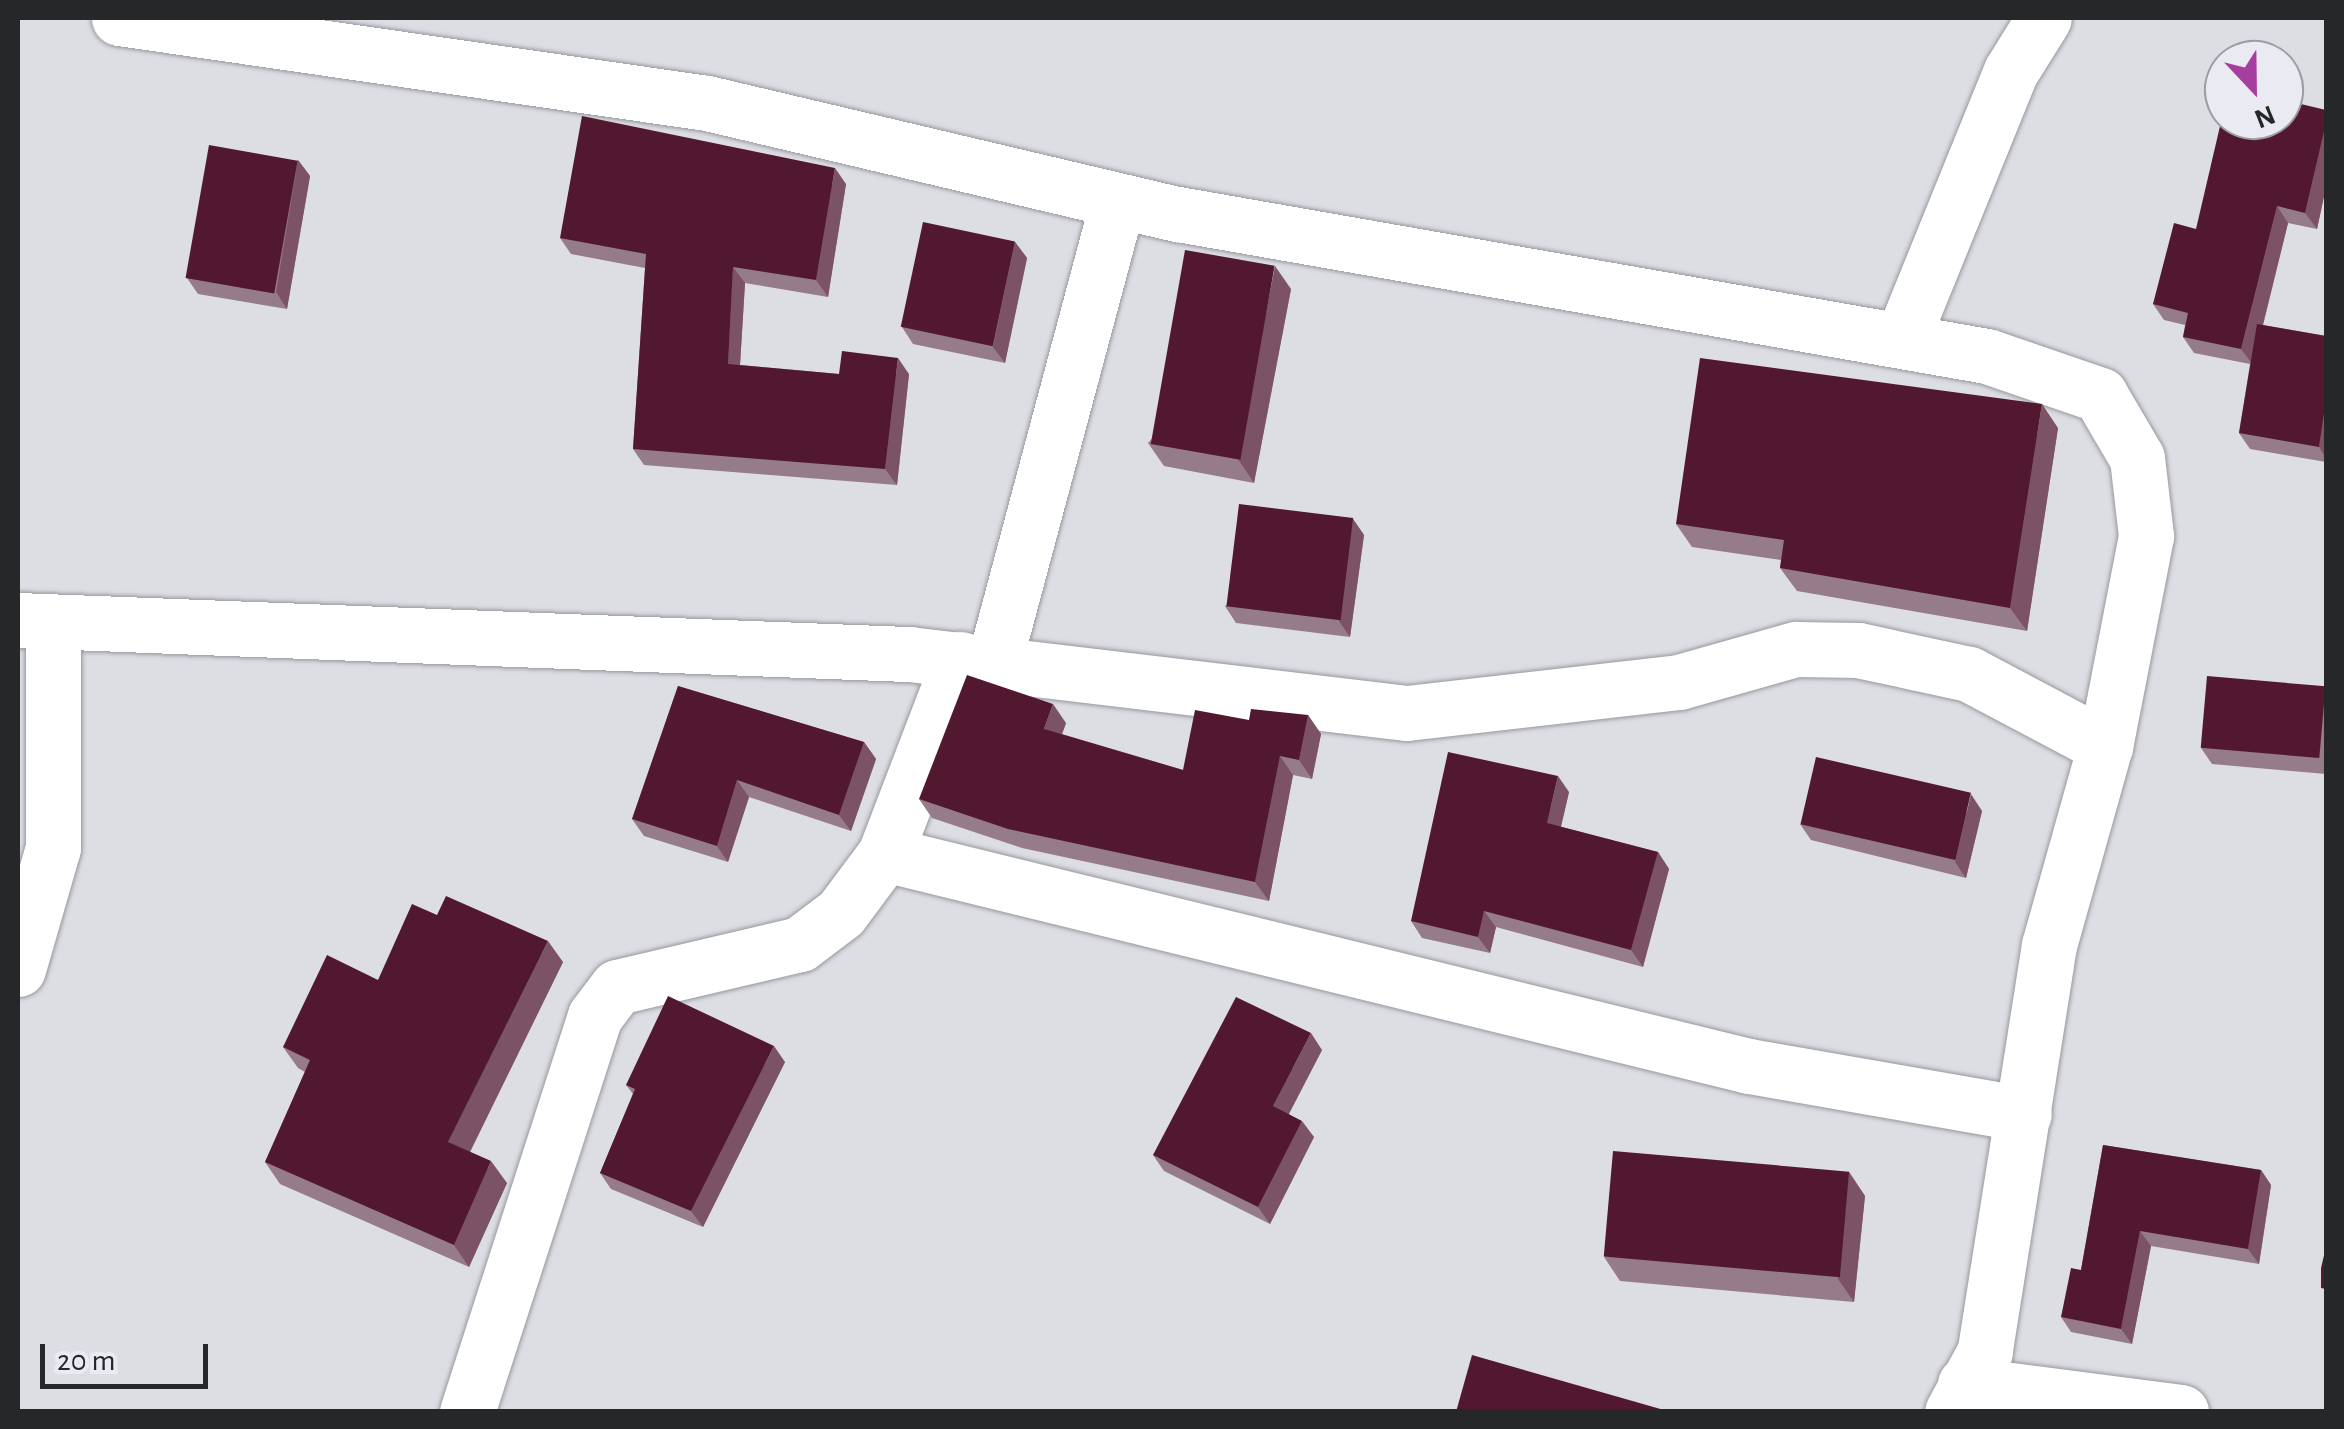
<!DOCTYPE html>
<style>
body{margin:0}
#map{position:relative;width:2344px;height:1429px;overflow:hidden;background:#dcdee4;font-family:"Alegreya Sans",sans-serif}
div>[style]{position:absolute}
.roads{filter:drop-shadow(0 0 2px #97989e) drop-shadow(0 0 2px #97989e)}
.minor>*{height:55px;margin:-27.5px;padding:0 27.5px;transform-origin:27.5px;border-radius:27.5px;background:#fff}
.wall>*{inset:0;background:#967b8a}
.shaded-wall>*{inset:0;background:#7b5365}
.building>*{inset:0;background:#51182f;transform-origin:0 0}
span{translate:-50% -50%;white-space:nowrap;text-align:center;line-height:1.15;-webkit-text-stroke:10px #eaebf2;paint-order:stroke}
.frame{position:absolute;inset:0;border:20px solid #262729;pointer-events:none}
.north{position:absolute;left:2204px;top:40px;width:100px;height:100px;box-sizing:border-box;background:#eaebf2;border:2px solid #9c9da2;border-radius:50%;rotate:158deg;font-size:28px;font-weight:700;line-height:40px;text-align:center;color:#262729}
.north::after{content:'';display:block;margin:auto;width:35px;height:45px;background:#a63ea0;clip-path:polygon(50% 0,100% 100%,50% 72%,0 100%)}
.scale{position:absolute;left:40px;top:1344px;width:168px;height:45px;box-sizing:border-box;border:5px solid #262729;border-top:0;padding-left:12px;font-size:30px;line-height:35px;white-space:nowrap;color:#262729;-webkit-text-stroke:8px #eaebf2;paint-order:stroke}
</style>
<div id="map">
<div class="roads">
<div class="minor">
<div style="left:119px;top:18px;width:594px;rotate:8.23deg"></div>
<div style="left:707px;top:103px;width:484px;rotate:13.3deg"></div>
<div style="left:1178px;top:214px;width:821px;rotate:9.96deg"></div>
<div style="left:1987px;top:356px;width:120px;rotate:19deg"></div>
<div style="left:2100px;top:395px;width:73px;rotate:59.6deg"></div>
<div style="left:2137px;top:458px;width:79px;rotate:83.4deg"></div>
<div style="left:2146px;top:536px;width:214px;rotate:101deg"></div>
<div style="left:2105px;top:746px;width:207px;rotate:105.7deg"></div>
<div style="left:2049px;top:945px;width:411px;rotate:99deg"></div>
<div style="left:1985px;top:1351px;width:69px;rotate:118.4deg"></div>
<div style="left:1902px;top:339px;width:289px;rotate:-67.9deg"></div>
<div style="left:2011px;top:71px;width:62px;rotate:-58.1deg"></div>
<div style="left:18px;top:620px;width:892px;rotate:2.19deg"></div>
<div style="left:909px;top:654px;width:501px;rotate:6.76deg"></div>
<div style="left:1407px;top:713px;width:274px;rotate:-6.5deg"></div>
<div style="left:1679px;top:682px;width:122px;rotate:-15.8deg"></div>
<div style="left:1796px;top:649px;width:62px;rotate:0.9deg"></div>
<div style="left:1858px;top:650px;width:114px;rotate:12.2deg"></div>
<div style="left:1969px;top:674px;width:154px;rotate:27.9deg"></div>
<div style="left:994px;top:663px;width:479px;rotate:-75deg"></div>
<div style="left:885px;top:854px;width:209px;rotate:-69deg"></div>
<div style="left:18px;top:969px;width:126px;rotate:-73.9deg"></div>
<div style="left:53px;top:848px;width:224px;rotate:-90deg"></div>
<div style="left:1965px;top:1384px;width:218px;rotate:7.4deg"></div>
<div style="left:467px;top:1412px;width:416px;rotate:-72.1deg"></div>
<div style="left:595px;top:1016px;width:36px;rotate:-53deg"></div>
<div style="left:617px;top:987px;width:188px;rotate:-13.2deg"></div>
<div style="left:800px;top:944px;width:51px;rotate:-37.1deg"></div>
<div style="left:841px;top:913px;width:74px;rotate:-53.3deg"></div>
<div style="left:885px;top:854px;width:890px;rotate:13.79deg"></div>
<div style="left:1749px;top:1066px;width:279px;rotate:9.9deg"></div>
</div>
</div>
<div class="wall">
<div style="clip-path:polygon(2326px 110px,2326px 187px,2317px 229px,2288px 223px,2263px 325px,2326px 336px,2326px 462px,2250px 449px,2239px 433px,2250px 364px,2194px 353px,2183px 337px,2185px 325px,2164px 320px,2153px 304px,2196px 229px)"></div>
<div style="clip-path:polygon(298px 160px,310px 176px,287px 309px,198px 294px,187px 278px)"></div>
<div style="clip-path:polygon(846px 184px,828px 297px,745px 283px,740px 365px,839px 374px,909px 374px,897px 485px,644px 465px,633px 449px,645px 268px,571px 254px,560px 238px)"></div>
<div style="clip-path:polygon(1015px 242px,1027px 258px,1005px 363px,913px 344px,902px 327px)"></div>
<div style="clip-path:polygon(1291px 289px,1254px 483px,1164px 466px,1148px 443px)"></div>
<div style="clip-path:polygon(2058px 428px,2027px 631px,1797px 591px,1780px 568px,1781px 560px,1692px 547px,1676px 524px)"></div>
<div style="clip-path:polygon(1353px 519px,1364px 535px,1350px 637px,1236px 623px,1225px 606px)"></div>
<div style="clip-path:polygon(678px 686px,864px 742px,876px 759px,851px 831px,749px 797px,728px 862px,644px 836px,632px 819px)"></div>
<div style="clip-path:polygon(2326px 686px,2326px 774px,2212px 764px,2201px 748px)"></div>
<div style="clip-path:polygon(1308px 715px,1321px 734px,1312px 779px,1293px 775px,1269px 901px,1022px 848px,932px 818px,919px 799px,1066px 723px,1062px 734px,1183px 770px,1249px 720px)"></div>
<div style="clip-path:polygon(1569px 792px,1561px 827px,1658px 852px,1669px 869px,1643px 967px,1496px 927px,1490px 953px,1422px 938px,1411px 921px)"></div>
<div style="clip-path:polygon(1982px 811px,1966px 878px,1811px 840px,1800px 824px)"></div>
<div style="clip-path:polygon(437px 915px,563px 962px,470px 1152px,507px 1183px,469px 1267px,280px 1184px,265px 1162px,305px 1072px,298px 1068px,283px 1047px,378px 980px)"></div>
<div style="clip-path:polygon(1322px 1050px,1289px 1114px,1314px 1137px,1270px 1224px,1164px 1171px,1153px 1155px)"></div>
<div style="clip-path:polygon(785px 1062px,703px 1227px,611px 1189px,600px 1173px,633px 1094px,626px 1085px)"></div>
<div style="clip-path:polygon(2103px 1145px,2261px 1170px,2271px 1185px,2259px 1264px,2151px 1246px,2132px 1344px,2071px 1332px,2061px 1317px,2081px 1270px)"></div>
<div style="clip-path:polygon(1849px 1172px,1865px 1196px,1854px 1302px,1620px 1281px,1604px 1257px)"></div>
</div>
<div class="shaded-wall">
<div style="clip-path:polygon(2326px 123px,2326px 187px,2317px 229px,2305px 213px)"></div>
<div style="clip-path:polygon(298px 160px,310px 176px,287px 309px,276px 292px)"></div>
<div style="clip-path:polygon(835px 168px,846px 184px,828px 297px,816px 280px)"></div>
<div style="clip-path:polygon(2277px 206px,2288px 223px,2253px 365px,2241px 349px)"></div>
<div style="clip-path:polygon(1015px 242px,1027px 258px,1005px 363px,993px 347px)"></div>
<div style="clip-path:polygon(1275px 266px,1291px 289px,1254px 483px,1238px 459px)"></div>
<div style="clip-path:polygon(733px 267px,745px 283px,739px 381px,728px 364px)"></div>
<div style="clip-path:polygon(898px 358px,909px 374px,897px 485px,885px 469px)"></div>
<div style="clip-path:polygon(2326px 400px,2326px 458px,2319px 447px)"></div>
<div style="clip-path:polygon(2042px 404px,2058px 428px,2027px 631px,2010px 608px)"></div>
<div style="clip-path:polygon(1353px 519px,1364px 535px,1350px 637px,1339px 621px)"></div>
<div style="clip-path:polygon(1053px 704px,1066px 723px,1057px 748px,1044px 729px)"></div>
<div style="clip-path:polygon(1308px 715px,1321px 734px,1312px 779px,1299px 760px)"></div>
<div style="clip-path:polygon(864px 742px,876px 759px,851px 831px,839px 815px)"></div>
<div style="clip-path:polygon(1280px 756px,1293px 775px,1269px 901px,1255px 882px)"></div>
<div style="clip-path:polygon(1558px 776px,1569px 792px,1558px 839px,1547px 823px)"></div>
<div style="clip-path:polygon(737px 780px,749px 797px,728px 862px,717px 846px)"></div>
<div style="clip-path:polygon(1971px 794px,1982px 811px,1966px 878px,1955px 862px)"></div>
<div style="clip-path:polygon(1658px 852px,1669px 869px,1643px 967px,1631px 950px)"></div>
<div style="clip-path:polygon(1484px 911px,1496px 927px,1490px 953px,1478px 937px)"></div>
<div style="clip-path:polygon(548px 941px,563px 962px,464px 1164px,448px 1142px)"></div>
<div style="clip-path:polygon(1311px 1033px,1322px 1050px,1284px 1123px,1273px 1106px)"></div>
<div style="clip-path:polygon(774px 1046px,785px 1062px,703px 1227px,691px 1211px)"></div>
<div style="clip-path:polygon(1302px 1121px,1314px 1137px,1270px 1224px,1258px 1207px)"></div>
<div style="clip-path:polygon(491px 1161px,507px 1183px,469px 1267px,454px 1245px)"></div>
<div style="clip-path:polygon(2261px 1170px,2271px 1185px,2259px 1264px,2248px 1249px)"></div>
<div style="clip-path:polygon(1849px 1172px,1865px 1196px,1854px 1302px,1838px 1279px)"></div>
<div style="clip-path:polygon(2140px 1231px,2151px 1246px,2132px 1344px,2121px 1329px)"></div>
</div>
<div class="building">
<div style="clip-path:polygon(2284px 100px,2326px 110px,2326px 123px,2305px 213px,2277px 206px,2241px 349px,2183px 337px,2188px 313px,2153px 304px,2174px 223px,2196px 229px,2224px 109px,2224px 120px,2284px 120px)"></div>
<div style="clip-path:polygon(582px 116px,835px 168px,816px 280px,733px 267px,728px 364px,839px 374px,842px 351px,898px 358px,885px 469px,633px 449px,646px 254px,560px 238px)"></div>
<div style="left:209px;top:145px;width:90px;height:135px;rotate:10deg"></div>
<div style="left:923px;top:222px;width:94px;height:107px;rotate:12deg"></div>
<div style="left:1185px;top:250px;width:91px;height:197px;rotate:10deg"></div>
<div style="clip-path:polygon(2257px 324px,2326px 336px,2326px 400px,2319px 447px,2239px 433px)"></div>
<div style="clip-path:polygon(1700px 358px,2042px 404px,2010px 608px,1780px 568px,1784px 540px,1676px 524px)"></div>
<div style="left:1239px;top:504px;width:115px;height:103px;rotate:7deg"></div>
<div style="clip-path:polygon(967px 675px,1053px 704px,1044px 729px,1183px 770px,1195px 710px,1249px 720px,1251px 709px,1308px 715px,1299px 760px,1280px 756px,1255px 882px,1008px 829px,919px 799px)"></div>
<div style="left:2207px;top:676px;width:119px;height:72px;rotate:5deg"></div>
<div style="clip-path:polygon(678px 686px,864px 742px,839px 815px,737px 780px,717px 846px,632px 819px)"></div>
<div style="clip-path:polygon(1448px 752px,1558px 776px,1547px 823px,1658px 852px,1631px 950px,1484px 911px,1478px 937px,1411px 921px)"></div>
<div style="left:1816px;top:757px;width:159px;height:69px;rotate:13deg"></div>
<div style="clip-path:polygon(446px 896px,548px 941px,448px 1142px,491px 1161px,454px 1245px,265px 1162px,310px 1060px,283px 1047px,327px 955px,378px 980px,412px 904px,437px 915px)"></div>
<div style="clip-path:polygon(668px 996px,774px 1046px,691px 1211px,600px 1173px,635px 1089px,626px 1085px)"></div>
<div style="clip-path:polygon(1236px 997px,1311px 1033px,1273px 1106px,1302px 1121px,1258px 1207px,1153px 1155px)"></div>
<div style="clip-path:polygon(2103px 1145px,2261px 1170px,2248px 1249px,2140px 1231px,2121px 1329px,2061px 1317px,2071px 1268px,2081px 1270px)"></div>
<div style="left:1613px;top:1151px;width:237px;height:106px;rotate:5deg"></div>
<div style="clip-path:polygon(2326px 1247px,2326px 1289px,2321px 1288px,2321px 1268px)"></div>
<div style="clip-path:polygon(1472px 1355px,1671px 1412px,1456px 1412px)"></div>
</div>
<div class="frame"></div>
<div class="north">N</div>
<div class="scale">20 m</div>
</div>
